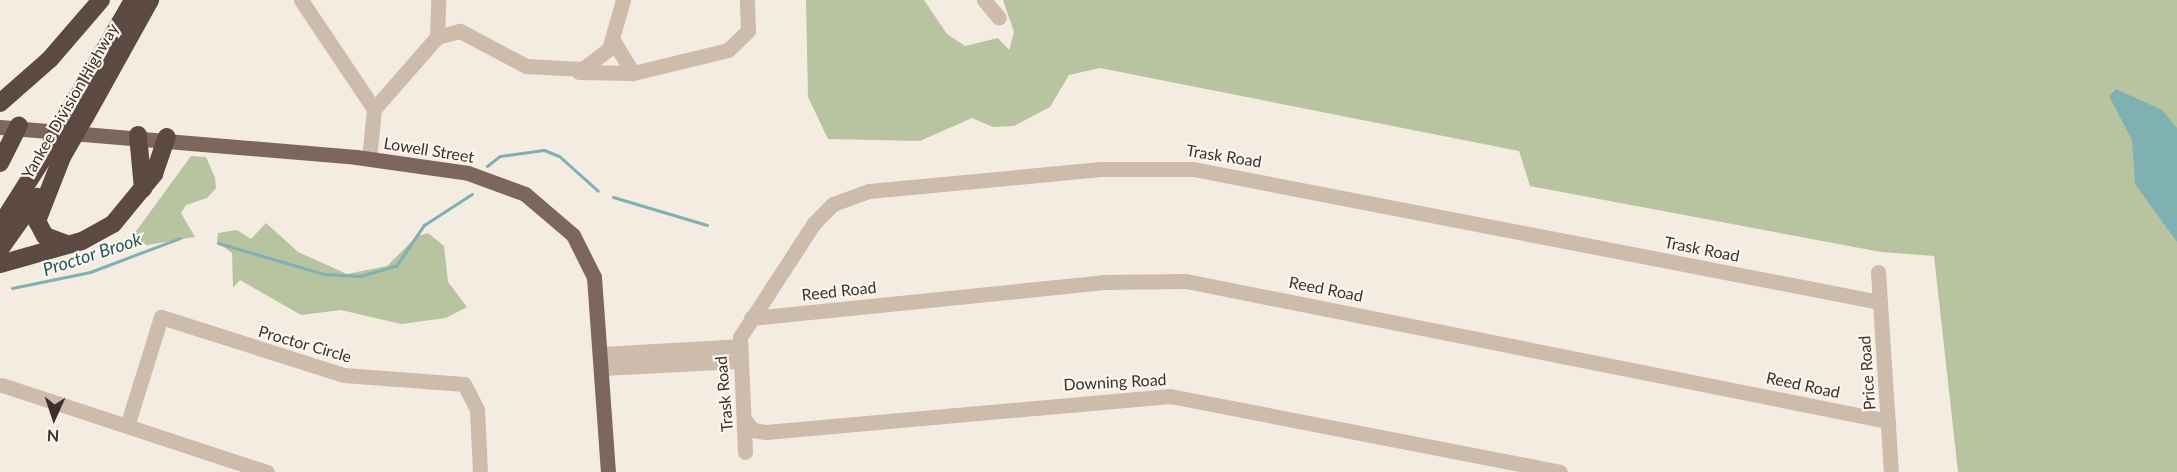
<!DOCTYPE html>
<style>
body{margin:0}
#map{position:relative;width:2177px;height:472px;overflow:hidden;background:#f4ebe1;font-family:Lato,sans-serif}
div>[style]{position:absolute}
.green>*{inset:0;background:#b8c4a0}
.water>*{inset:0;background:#7fb0b2}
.stream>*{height:3px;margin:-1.5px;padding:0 1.5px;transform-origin:1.5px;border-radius:1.5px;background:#7fb0b2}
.minor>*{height:15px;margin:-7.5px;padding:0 7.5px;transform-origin:7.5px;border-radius:7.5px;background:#cdbbac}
.major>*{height:15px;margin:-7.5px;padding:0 7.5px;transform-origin:7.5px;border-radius:7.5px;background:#7d675c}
.highway>*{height:18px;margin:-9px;padding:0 9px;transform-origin:9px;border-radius:9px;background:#5c4a42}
.highway-bridge>*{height:18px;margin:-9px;padding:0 9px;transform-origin:9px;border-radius:9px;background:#5c4a42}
span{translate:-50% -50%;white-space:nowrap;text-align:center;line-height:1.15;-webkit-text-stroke:4.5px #fbf5ee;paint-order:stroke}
.street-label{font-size:16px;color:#3b302b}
.water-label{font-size:18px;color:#1f5a5e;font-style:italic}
.north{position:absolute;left:24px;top:388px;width:60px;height:60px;-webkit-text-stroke:4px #fbf5ee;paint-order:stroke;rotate:183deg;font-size:16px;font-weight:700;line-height:24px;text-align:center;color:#3b302b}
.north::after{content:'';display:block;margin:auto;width:21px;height:27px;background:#3b302b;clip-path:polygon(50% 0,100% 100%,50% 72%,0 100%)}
</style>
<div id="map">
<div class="green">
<div style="clip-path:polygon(806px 0,924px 0,947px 34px,965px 46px,998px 38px,1009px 50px,1014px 32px,1003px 0,2177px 0,2177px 472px,1958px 472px,1934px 256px,1881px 252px,1530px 186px,1519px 151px,1100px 68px,1069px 75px,1050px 107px,1014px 126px,993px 127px,972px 118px,920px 141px,828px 139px,808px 97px)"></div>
<div style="clip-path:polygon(191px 156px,206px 157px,215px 178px,216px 188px,207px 198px,186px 205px,181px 213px,195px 237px,123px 249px)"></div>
<div style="clip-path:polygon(266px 223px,298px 252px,347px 274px,387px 266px,417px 236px,428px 233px,444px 246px,448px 282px,467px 307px,446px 318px,401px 324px,341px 310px,301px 315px,240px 280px,233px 288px,232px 253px,217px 242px,218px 233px,237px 230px,251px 239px)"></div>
</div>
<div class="water">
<div style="clip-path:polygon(2116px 89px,2162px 110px,2177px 128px,2177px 242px,2135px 184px,2132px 140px,2109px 96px)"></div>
</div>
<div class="stream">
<div style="left:487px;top:166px;width:16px;rotate:-38deg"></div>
<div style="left:500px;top:156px;width:44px;rotate:-7.8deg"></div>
<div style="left:544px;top:150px;width:16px;rotate:22deg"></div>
<div style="left:559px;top:156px;width:52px;rotate:41.9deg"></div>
<div style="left:613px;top:197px;width:98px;rotate:16.6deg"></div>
<div style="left:218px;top:243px;width:110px;rotate:16.3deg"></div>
<div style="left:324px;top:274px;width:36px;rotate:3deg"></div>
<div style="left:360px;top:276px;width:37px;rotate:-16deg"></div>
<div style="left:396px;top:266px;width:50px;rotate:-55.7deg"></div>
<div style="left:424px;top:225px;width:57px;rotate:-32.9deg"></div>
<div style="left:12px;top:288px;width:80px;rotate:-11.6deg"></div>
<div style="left:90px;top:272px;width:96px;rotate:-20.7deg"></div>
</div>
<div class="minor">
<div style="left:301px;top:0;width:131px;rotate:56.2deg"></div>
<div style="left:374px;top:109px;width:50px;rotate:95.7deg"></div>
<div style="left:984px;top:0;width:23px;rotate:50deg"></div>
<div style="left:437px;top:37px;width:24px;rotate:-15deg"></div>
<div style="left:460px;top:31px;width:75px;rotate:27.9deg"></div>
<div style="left:526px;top:66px;width:57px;rotate:3deg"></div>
<div style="left:583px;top:69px;width:33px;rotate:-38deg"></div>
<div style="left:609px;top:49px;width:51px;rotate:-74.1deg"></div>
<div style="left:613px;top:40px;width:39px;rotate:59deg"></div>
<div style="left:579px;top:72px;width:54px;rotate:1.1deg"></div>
<div style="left:633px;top:73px;width:98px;rotate:-13.6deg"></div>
<div style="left:728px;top:50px;width:28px;rotate:-44deg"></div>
<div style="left:748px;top:31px;width:31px;rotate:-92deg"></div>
<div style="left:374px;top:109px;width:96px;rotate:-48.8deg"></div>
<div style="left:437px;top:37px;width:37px;rotate:-88deg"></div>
<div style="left:1878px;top:272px;width:200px;rotate:86.3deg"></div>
<div style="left:751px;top:318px;width:355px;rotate:-5.8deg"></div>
<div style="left:1104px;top:282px;width:82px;rotate:-0.7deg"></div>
<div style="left:1186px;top:281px;width:716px;rotate:11.28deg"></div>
<div style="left:601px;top:354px;width:137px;rotate:-3.3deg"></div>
<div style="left:602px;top:368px;width:137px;rotate:-2.9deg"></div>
<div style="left:2px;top:385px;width:279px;rotate:18.2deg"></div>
<div style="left:744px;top:419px;width:14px;rotate:51deg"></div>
<div style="left:753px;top:430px;width:13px;rotate:9deg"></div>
<div style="left:766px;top:432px;width:406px;rotate:-5.1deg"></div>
<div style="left:1170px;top:396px;width:397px;rotate:11deg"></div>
<div style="left:127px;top:426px;width:114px;rotate:-72.7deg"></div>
<div style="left:161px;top:317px;width:192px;rotate:17.6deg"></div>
<div style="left:344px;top:375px;width:120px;rotate:4.3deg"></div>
<div style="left:464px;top:384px;width:28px;rotate:63deg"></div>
<div style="left:477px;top:409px;width:63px;rotate:87.3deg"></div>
<div style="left:745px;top:452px;width:115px;rotate:-92.5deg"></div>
<div style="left:740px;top:337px;width:136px;rotate:-57deg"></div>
<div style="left:814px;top:223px;width:27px;rotate:-45deg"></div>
<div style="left:833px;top:204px;width:38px;rotate:-20deg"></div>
<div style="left:869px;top:191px;width:233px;rotate:-5.4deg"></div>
<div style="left:1101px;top:169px;width:92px"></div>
<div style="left:1193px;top:169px;width:700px;rotate:10.96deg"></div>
</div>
<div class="major">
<div style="left:0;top:127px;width:357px;rotate:4.8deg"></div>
<div style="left:356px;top:157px;width:113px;rotate:8.1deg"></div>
<div style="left:468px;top:173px;width:61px;rotate:20.2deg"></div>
<div style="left:525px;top:194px;width:63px;rotate:40.5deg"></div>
<div style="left:573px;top:235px;width:47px;rotate:63.4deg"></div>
<div style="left:594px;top:277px;width:196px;rotate:85.9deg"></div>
</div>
<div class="highway">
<div style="left:0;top:103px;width:67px;rotate:-41.3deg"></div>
<div style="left:50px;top:59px;width:78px;rotate:-49.2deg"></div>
<div style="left:67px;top:115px;width:133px;rotate:-60.1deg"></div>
<div style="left:85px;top:117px;width:134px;rotate:-60.9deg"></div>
<div style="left:138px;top:135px;width:54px;rotate:84.7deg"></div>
<div style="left:62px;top:157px;width:69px;rotate:111.3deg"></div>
<div style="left:37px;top:221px;width:17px;rotate:62deg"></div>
<div style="left:45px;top:236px;width:23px;rotate:20deg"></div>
<div style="left:0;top:163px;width:42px;rotate:-63.4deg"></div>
<div style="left:0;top:226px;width:84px;rotate:-57.6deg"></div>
<div style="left:0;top:249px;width:64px;rotate:-54.6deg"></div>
<div style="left:0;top:264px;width:85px;rotate:-15.7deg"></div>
<div style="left:82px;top:241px;width:35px;rotate:-29deg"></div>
<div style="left:113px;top:224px;width:65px;rotate:-50.6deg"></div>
<div style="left:154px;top:174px;width:39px;rotate:-71deg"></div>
</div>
<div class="highway-bridge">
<div style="left:45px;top:155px;width:46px;rotate:-61.2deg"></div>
<div style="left:62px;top:157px;width:46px;rotate:-60.1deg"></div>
</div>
<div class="street-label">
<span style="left:70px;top:101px;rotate:-60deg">Yankee Division Highway</span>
<span style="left:429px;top:150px;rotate:9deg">Lowell Street</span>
<span style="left:1224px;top:156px;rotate:9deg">Trask Road</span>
<span style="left:1702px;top:249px;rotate:11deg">Trask Road</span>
<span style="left:1326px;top:289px;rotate:11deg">Reed Road</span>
<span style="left:839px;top:291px;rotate:-6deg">Reed Road</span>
<span style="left:305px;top:344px;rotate:16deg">Proctor Circle</span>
<span style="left:1867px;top:373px;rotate:-94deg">Price Road</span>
<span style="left:1115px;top:382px;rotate:-3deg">Downing Road</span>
<span style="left:1803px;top:385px;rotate:12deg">Reed Road</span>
<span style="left:724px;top:394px;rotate:-95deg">Trask Road</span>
</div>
<div class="water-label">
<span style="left:92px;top:254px;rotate:-18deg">Proctor Brook</span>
</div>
<div class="north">N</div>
</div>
